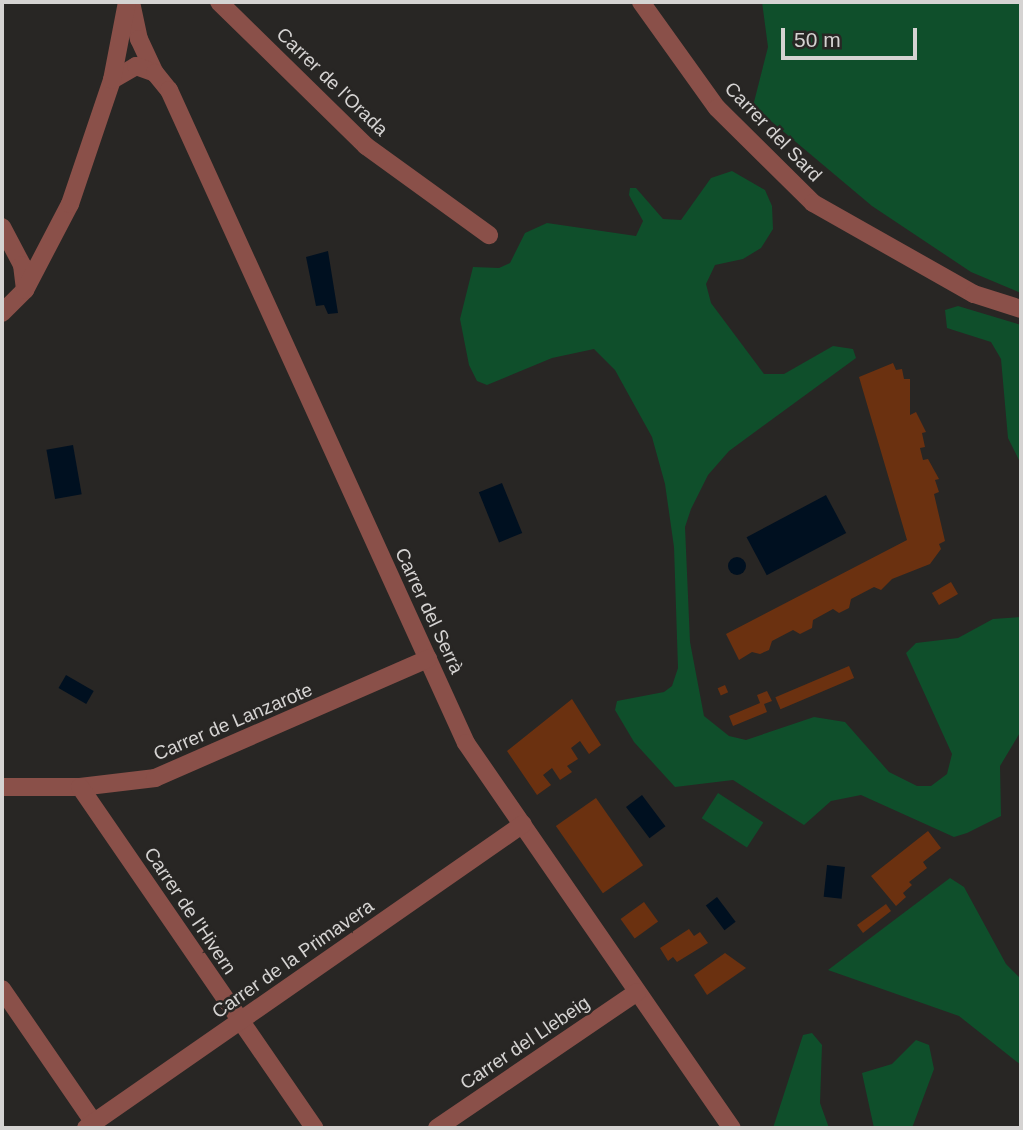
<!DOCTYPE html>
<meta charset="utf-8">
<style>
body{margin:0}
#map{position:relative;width:1023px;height:1130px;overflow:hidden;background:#282624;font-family:Arial,sans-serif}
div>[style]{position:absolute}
.green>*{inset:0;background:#0f4f2b;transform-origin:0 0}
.water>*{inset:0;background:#001020;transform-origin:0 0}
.round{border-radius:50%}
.building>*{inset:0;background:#6b3110;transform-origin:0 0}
.minor>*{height:18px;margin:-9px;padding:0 9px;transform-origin:9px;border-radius:9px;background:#8a5049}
span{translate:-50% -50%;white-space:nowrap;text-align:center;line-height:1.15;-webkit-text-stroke:5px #282624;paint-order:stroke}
.street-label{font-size:19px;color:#d5d3d2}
.frame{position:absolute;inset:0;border:4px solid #d5d3d2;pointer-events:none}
.scale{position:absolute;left:781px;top:28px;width:136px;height:32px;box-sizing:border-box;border:4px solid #d5d3d2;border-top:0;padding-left:9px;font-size:21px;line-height:24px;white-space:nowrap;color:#d5d3d2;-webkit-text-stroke:5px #282624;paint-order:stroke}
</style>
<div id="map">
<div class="green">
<div style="clip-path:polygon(762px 2px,1021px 2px,1021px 293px,971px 272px,872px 206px,753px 106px,768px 47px)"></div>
<div style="clip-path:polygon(732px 171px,765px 190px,772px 206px,773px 229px,761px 248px,743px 259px,715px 265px,706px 284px,711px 303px,764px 374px,784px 374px,833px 346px,853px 349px,856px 358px,729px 451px,708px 475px,691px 509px,685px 527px,690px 642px,704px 716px,729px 736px,746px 740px,814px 717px,845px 722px,889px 772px,917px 786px,931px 786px,947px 774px,952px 754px,906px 653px,916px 643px,958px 638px,993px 619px,1021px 617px,1021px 731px,1000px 766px,1001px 816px,967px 833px,954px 837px,861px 795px,831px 801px,804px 825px,733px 780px,675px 787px,634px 742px,615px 710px,617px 701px,664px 692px,672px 686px,678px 668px,674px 547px,665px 484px,652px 437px,615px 370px,594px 349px,552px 358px,487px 385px,477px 381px,469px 365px,460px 319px,473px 267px,499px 268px,510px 263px,525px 233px,547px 223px,636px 236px,643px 221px,629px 195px,630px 188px,636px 188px,663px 219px,681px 220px,711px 178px)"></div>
<div style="clip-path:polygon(958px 306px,1021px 325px,1021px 464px,1008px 438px,1001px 359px,991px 342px,947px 328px,945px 310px)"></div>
<div style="left:718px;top:793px;width:54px;height:30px;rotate:33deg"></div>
<div style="clip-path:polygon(950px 878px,964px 887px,1006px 964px,1021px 979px,1021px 1065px,959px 1016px,828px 970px)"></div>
<div style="clip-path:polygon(812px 1033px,822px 1045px,820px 1103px,829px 1128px,773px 1128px,803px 1035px)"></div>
<div style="clip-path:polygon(916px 1040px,929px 1045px,934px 1069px,912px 1128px,874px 1128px,862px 1073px,892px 1064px)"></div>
</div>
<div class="water">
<div style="clip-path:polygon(328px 251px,338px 313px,328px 314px,324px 305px,316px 306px,306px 257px)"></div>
<div style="left:73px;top:445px;width:50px;height:27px;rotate:80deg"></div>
<div style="left:502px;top:483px;width:54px;height:25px;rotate:68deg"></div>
<div style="left:826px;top:495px;width:43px;height:90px;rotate:62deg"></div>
<div class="round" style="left:728px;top:557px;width:18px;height:18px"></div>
<div style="left:66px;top:675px;width:32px;height:15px;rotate:30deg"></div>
<div style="left:642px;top:795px;width:39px;height:20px;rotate:53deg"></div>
<div style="left:827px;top:865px;width:18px;height:32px;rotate:6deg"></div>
<div style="left:717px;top:897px;width:31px;height:14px;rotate:53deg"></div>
</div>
<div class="building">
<div style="clip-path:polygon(893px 363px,896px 370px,902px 369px,904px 379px,910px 379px,910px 415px,916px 412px,926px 432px,922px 433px,925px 447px,920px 448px,923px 460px,928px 459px,939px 479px,935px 480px,939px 492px,934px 494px,945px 541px,939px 544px,941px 549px,930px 564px,892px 579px,881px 590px,874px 587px,851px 599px,849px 608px,839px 613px,833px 609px,813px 620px,812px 628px,800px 634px,793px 630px,772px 641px,769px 650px,760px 654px,752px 652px,739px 660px,726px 634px,907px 540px,859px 377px)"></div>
<div style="left:951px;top:582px;width:14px;height:22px;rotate:60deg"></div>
<div style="left:849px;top:666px;width:13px;height:80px;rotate:67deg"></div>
<div style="left:725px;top:685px;width:8px;height:8px;rotate:67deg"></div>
<div style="clip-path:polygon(767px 691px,772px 701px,764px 704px,767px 712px,733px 726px,729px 716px,760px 703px,757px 695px)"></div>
<div style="clip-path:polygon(572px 699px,601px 745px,589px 754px,580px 741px,571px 748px,578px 759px,567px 766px,572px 772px,560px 780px,552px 768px,543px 775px,551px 785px,537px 795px,507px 751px)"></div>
<div style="left:596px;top:798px;width:82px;height:49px;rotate:55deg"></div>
<div style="clip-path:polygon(928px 831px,941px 848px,923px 862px,927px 868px,909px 882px,912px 885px,903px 893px,906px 897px,896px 906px,871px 876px)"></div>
<div style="left:644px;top:902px;width:24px;height:29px;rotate:54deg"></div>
<div style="clip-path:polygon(886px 904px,891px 911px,863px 933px,857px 925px)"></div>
<div style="clip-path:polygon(689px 929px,694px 936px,700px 932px,708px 943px,677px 962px,673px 957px,668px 961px,660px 948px)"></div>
<div style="clip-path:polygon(725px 953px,746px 968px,707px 995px,694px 975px)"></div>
</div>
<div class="minor">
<div style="left:131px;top:2px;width:38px;rotate:78deg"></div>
<div style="left:139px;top:39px;width:38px;rotate:65deg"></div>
<div style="left:219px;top:2px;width:206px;rotate:44.4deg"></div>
<div style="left:366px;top:146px;width:152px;rotate:35.9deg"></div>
<div style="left:641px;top:2px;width:130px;rotate:54.4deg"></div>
<div style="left:717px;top:108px;width:135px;rotate:44.7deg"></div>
<div style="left:813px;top:203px;width:185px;rotate:29.5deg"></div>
<div style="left:974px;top:294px;width:49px;rotate:17.7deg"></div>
<div style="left:112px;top:80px;width:28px;rotate:-30deg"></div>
<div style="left:136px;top:66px;width:20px;rotate:20deg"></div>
<div style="left:155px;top:73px;width:22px;rotate:51deg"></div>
<div style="left:169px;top:90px;width:717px;rotate:65.54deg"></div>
<div style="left:466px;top:743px;width:468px;rotate:55.4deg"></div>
<div style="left:2px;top:227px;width:43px;rotate:62.2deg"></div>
<div style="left:22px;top:265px;width:25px;rotate:83deg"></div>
<div style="left:2px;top:313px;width:33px;rotate:-45deg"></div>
<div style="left:25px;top:290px;width:97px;rotate:-62.4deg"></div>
<div style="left:70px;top:204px;width:131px;rotate:-71.3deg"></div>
<div style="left:112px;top:80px;width:79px;rotate:-79.1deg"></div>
<div style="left:2px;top:787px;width:78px"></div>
<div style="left:80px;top:787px;width:76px;rotate:-6.8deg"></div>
<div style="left:155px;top:778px;width:298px;rotate:-23.6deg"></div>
<div style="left:80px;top:787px;width:414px;rotate:55.5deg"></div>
<div style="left:2px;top:989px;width:163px;rotate:55.5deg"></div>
<div style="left:86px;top:1128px;width:532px;rotate:-34.82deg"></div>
<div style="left:437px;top:1128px;width:242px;rotate:-34.2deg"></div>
</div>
<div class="street-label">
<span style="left:332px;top:82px;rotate:44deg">Carrer de l'Orada</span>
<span style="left:773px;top:132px;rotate:46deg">Carrer del Sard</span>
<span style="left:429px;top:611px;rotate:65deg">Carrer del Serrà</span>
<span style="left:233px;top:722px;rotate:-23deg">Carrer de Lanzarote</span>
<span style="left:190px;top:911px;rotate:56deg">Carrer de l'Hivern</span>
<span style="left:293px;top:959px;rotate:-35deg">Carrer de la Primavera</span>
<span style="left:525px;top:1043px;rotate:-34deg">Carrer del Llebeig</span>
</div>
<div class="frame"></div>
<div class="scale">50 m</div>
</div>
